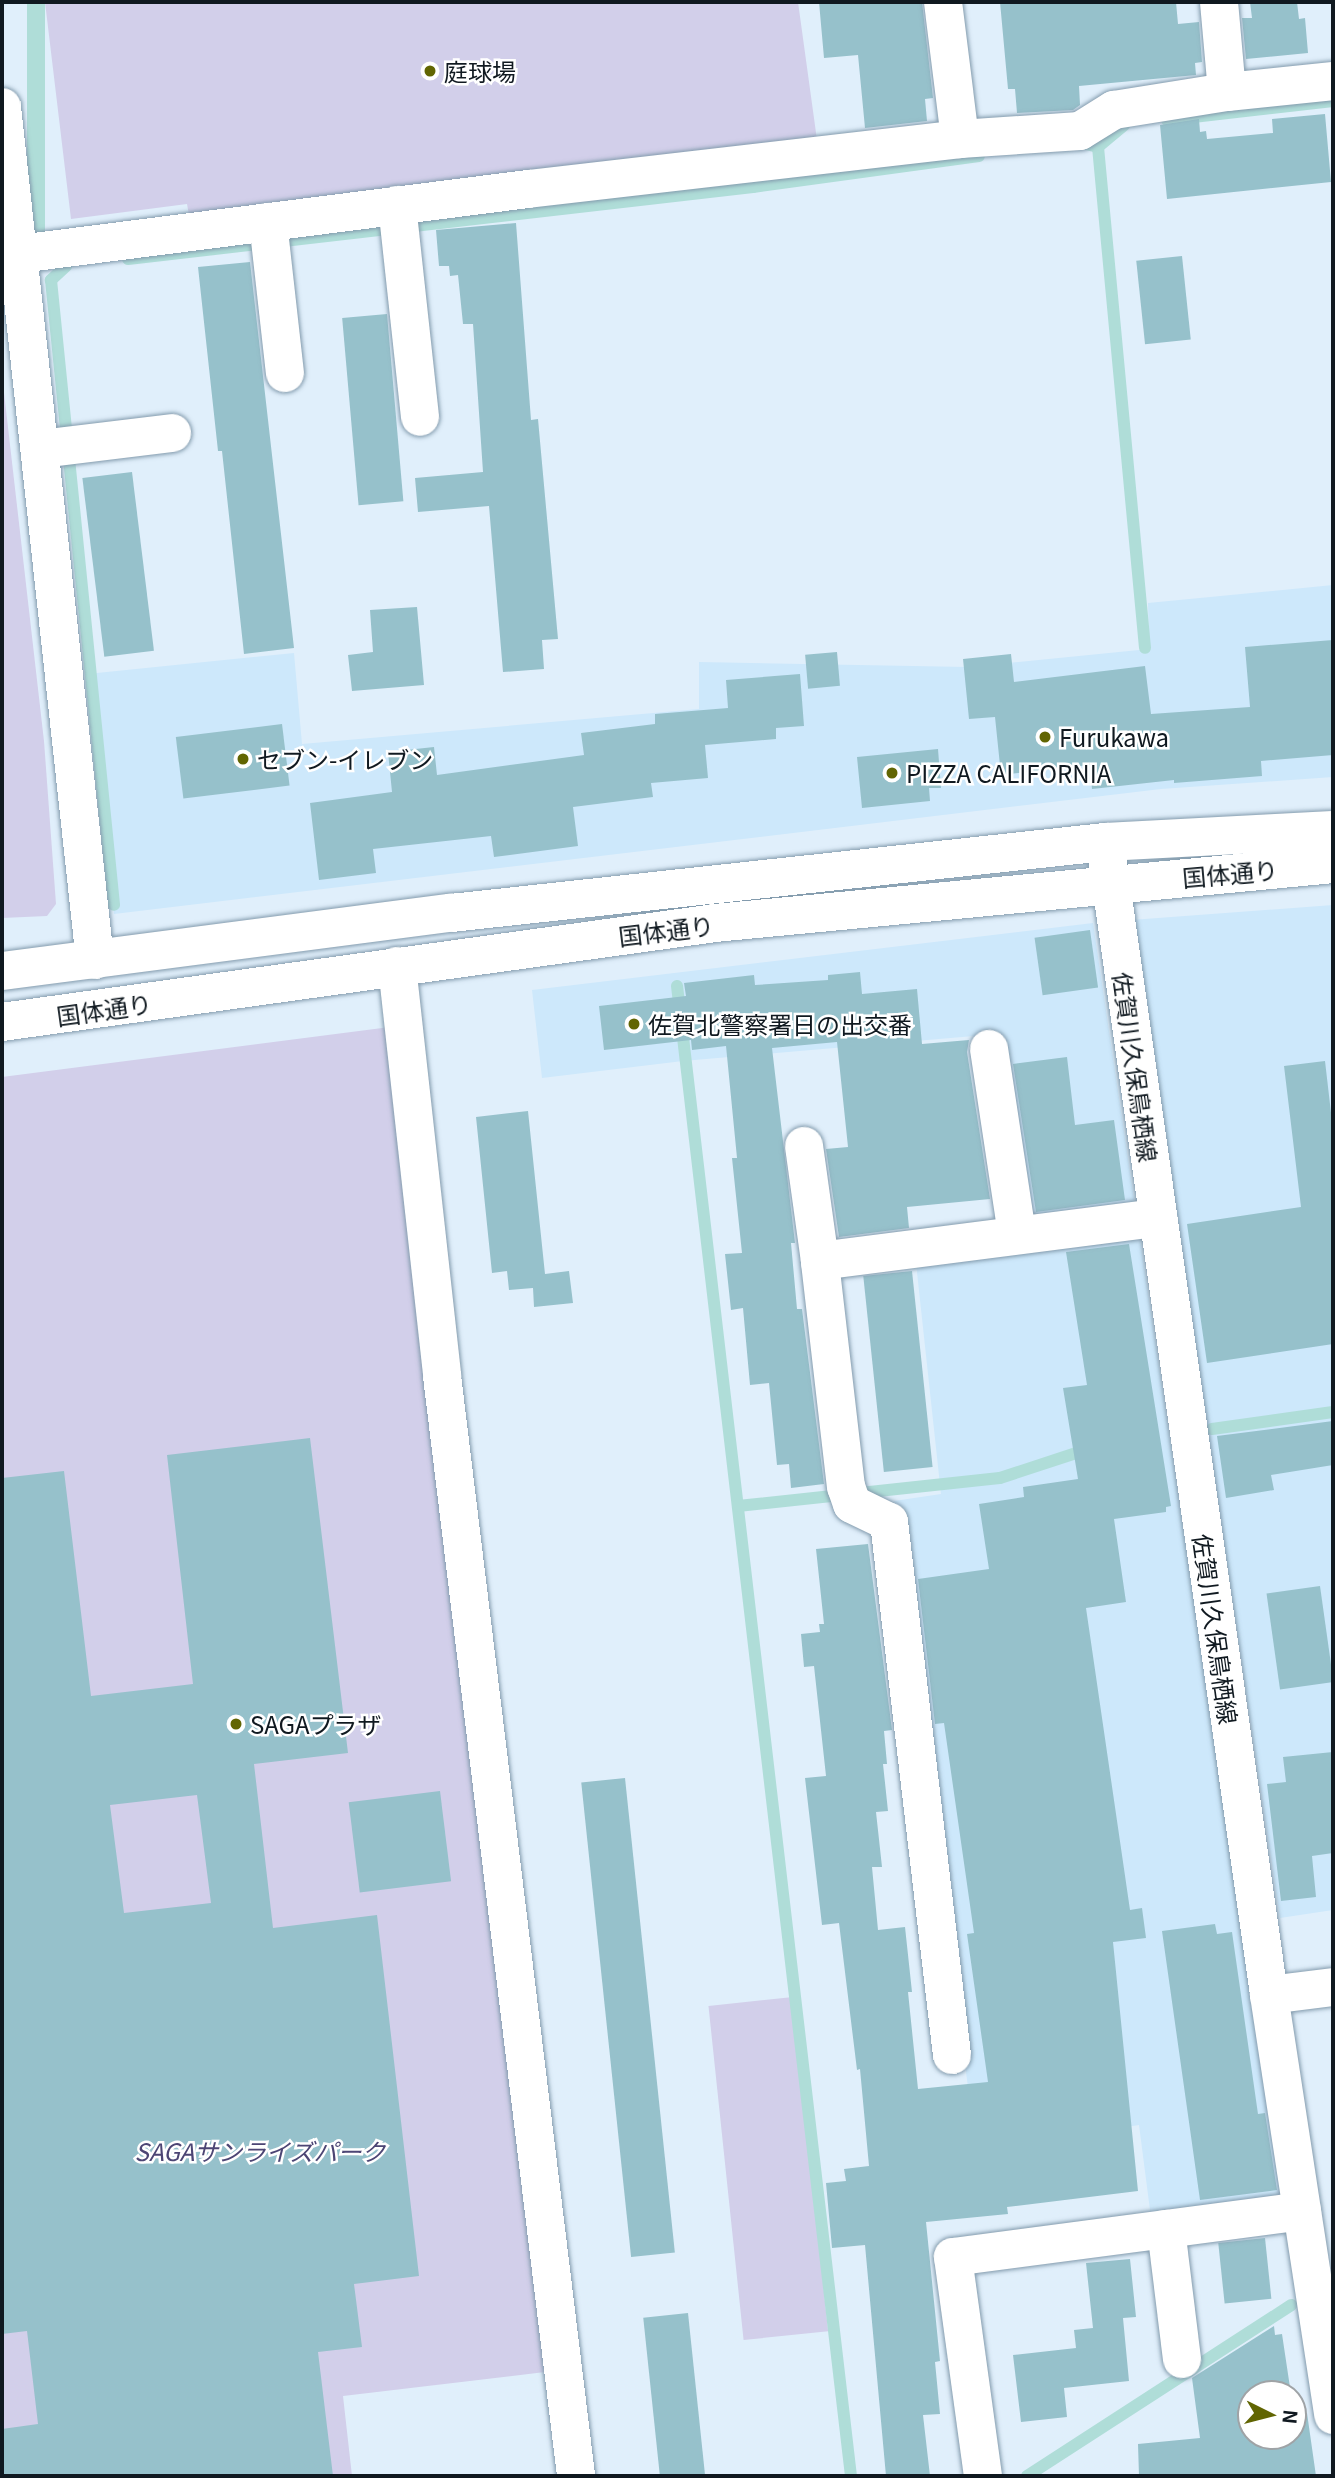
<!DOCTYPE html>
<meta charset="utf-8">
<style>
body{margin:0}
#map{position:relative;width:1335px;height:2478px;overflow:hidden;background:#e0effb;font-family:Georgia,"Noto Sans JP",serif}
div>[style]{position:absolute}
.built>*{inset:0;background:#cde8fb}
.green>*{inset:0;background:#d2cfea;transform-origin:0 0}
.water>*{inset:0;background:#afddd8;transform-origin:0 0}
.stream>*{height:12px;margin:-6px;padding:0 6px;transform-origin:6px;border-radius:6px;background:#afddd8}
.building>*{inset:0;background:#96c1cb;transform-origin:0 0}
.roads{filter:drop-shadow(0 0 2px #839bad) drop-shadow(0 0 2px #839bad)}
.street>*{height:38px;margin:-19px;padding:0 19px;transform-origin:19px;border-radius:19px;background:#fff}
.secondary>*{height:38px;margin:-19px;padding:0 19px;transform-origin:19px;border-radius:19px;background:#fff}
.primary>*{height:38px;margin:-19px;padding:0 19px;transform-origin:19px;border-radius:19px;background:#fff}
.highway>*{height:38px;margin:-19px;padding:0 19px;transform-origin:19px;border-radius:19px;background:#fff}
.dots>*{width:19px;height:19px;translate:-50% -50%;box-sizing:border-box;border:4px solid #fff;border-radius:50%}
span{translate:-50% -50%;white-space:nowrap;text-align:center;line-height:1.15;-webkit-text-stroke:5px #fff;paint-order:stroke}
.poi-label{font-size:24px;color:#101920}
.left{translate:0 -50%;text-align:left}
.street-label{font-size:24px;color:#101920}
.park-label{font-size:24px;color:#4c4574;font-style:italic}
.frame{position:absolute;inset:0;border:4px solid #101920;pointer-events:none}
.north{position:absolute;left:1237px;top:2380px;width:70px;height:70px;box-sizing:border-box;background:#fff;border:2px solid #9fa3a6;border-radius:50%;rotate:96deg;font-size:19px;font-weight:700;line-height:28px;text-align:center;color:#101920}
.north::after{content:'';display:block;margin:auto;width:24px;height:32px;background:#616502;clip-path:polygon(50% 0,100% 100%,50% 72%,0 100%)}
</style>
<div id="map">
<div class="built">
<div style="clip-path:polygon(1333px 585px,1333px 777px,1161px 789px,114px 914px,87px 674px,294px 653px,302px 744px,699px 709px,699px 662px,968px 667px,1149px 649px,1148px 603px)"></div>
<div style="clip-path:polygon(1333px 905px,1333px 1910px,1280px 1918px,1131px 920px)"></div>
<div style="clip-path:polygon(1093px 923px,1283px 2200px,1151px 2218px,1139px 2125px,976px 2151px,894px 1501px,941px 1494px,916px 1263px,1027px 1246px,997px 1034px,683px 1061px,542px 1078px,532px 990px)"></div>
</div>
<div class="green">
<div style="clip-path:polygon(45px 2px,798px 2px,817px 140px,190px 221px,187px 204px,71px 219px)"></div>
<div style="clip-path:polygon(2px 375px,44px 741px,56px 904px,47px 916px,2px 918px)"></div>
<div style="clip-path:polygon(390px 1027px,545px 2372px,343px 2396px,352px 2476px,2px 2476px,2px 1077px)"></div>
<div style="left:793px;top:1997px;width:336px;height:85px;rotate:84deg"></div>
</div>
<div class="water">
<div style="left:27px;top:2px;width:18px;height:260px"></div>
</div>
<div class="stream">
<div style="left:1167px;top:120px;width:167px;rotate:-6.5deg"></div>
<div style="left:1077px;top:142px;width:22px;rotate:13deg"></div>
<div style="left:1098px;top:147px;width:503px;rotate:84.64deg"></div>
<div style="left:1098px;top:147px;width:34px;rotate:-40deg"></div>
<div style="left:128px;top:259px;width:629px;rotate:-6.57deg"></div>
<div style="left:753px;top:187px;width:228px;rotate:-7.8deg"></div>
<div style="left:66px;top:266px;width:21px;rotate:137deg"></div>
<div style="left:51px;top:280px;width:628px;rotate:84.24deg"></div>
<div style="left:677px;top:986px;width:1500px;rotate:83.34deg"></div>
<div style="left:1212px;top:1429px;width:122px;rotate:-8deg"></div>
<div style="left:738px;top:1506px;width:263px;rotate:-6.1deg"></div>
<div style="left:1000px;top:1478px;width:93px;rotate:-18.2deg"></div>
<div style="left:1027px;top:2476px;width:315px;rotate:-32.9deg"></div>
</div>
<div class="building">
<div style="clip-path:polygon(819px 2px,922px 2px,933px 98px,925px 99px,927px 121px,865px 128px,858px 55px,824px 58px)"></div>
<div style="clip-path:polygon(1000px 2px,1176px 2px,1178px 24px,1199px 22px,1202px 62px,1195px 63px,1196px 75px,1079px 86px,1080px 105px,1073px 110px,1017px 113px,1015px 89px,1008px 89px)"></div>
<div style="clip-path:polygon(1250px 2px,1297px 2px,1299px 19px,1305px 18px,1308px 53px,1246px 59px,1242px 18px,1252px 18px)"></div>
<div style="clip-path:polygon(1325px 114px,1331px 182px,1167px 199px,1160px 125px,1199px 119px,1200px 132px,1206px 131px,1207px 139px,1273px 133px,1272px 119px)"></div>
<div style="clip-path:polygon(516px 223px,531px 420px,538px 419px,558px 639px,542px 640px,544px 669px,503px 672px,489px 506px,418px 512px,415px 478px,483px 472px,473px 324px,463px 324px,458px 275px,450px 276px,449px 266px,439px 266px,436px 230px)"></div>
<div style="left:1182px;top:256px;width:84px;height:46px;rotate:84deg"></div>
<div style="clip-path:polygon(250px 262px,294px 648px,244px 654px,222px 451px,218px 451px,198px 267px)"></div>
<div style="left:387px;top:314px;width:188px;height:45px;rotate:85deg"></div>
<div style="left:132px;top:472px;width:180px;height:50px;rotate:83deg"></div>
<div style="clip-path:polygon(417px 607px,424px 685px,352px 691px,348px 655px,373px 652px,370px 610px)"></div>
<div style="clip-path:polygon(1333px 640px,1333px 755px,1261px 761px,1262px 776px,1174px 783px,1174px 780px,1092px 789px,1090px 765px,1001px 775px,995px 717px,969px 719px,963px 659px,1011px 654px,1014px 682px,1145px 666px,1151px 714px,1250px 707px,1245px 647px)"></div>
<div style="left:837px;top:652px;width:34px;height:32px;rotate:85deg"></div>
<div style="clip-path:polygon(800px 674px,804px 726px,776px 728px,776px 739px,705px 745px,708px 778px,651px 783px,653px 797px,573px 807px,578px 846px,494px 857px,491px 836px,373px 849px,376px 873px,319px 880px,310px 803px,392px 792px,388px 752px,434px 747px,437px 775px,584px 755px,581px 733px,655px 724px,655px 714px,728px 708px,726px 680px)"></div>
<div style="left:282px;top:724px;width:62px;height:107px;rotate:83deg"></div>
<div style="clip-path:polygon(938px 749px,941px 788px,929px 788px,930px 801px,862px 808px,857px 757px)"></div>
<div style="left:1090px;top:930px;width:58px;height:56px;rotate:82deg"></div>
<div style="clip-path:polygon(860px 972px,862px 994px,917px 989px,922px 1044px,969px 1040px,967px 1052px,990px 1199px,907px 1207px,909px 1228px,839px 1237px,826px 1149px,848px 1147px,837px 1042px,772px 1048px,795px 1243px,791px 1243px,797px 1309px,802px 1309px,824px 1484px,791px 1488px,789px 1464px,777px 1465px,769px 1383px,750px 1385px,743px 1308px,731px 1310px,725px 1254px,742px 1253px,732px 1158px,737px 1158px,726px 1046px,692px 1050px,691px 1040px,604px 1050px,599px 1006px,686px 996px,684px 983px,754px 975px,755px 985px,828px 980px,828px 975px)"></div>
<div style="clip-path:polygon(1067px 1057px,1075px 1125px,1114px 1120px,1125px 1200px,1036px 1212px,1013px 1064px)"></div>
<div style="clip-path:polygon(1325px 1061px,1333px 1130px,1333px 1344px,1207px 1363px,1187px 1224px,1301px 1207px,1284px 1066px)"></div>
<div style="clip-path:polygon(528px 1111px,545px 1274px,569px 1271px,573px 1303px,534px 1307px,533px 1288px,509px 1290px,507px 1271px,492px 1273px,476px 1117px)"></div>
<div style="clip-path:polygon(1129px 1244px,1171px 1506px,1166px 1507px,1166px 1512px,1114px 1519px,1126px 1602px,1086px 1608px,1130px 1910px,1142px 1908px,1146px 1938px,1113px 1942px,1138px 2191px,1007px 2207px,1008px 2214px,926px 2222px,940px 2361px,935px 2362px,940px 2414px,923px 2415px,930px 2476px,886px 2476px,865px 2245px,832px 2248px,826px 2183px,846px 2181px,844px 2169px,869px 2166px,860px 2069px,857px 2070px,839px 1923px,822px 1925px,805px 1778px,826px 1776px,814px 1666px,804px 1667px,801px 1634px,820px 1632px,819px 1624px,824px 1624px,816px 1549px,868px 1544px,892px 1730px,884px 1731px,887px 1764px,883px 1764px,888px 1811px,876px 1812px,882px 1867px,872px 1867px,878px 1930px,905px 1927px,912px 1992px,908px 1992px,918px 2089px,988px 2082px,967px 1934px,974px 1933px,944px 1723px,935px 1724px,918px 1579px,989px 1569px,979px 1504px,1024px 1497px,1023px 1487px,1078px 1479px,1063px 1388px,1087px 1385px,1066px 1252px)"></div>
<div style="left:912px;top:1271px;width:197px;height:49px;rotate:84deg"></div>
<div style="clip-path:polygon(1333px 1421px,1333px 1465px,1271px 1475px,1274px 1490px,1226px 1498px,1217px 1436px)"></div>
<div style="clip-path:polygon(evenodd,310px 1438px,348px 1753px,254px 1764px,273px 1928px,377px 1915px,419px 2276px,354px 2284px,362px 2347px,318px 2352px,333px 2476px,2px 2476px,2px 2429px,38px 2424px,27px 2331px,2px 2334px,2px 1478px,64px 1471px,91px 1696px,193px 1684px,167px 1455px,310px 1438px,197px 1795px,211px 1903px,124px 1913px,110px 1805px,197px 1795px)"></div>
<div style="left:1320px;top:1586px;width:97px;height:54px;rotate:82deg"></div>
<div style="clip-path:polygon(1333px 1752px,1333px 1853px,1312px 1856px,1316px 1897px,1281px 1901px,1267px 1784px,1286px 1782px,1283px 1757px)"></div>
<div style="left:625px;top:1778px;width:477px;height:44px;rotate:84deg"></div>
<div style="left:440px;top:1791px;width:91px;height:92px;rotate:83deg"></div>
<div style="clip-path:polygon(1215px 1924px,1217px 1934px,1232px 1932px,1258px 2114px,1265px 2113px,1277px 2190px,1200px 2200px,1162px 1931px)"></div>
<div style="left:1265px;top:2238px;width:61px;height:47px;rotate:84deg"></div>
<div style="clip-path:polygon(1130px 2259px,1136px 2317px,1123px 2318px,1129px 2381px,1064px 2388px,1067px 2417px,1021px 2422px,1013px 2355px,1076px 2348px,1074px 2330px,1093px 2328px,1086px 2263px)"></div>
<div style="left:688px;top:2313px;width:164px;height:45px;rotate:84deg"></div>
<div style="clip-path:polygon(1274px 2326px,1275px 2335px,1282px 2334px,1291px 2394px,1251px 2394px,1251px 2436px,1293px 2436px,1293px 2404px,1295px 2415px,1307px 2413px,1316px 2476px,1139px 2476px,1138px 2444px,1200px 2438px,1192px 2378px)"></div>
</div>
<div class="roads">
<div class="street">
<div style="left:943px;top:2px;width:138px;rotate:82.9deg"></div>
<div style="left:1219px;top:2px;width:90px;rotate:84.9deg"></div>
<div style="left:397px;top:205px;width:213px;rotate:83.8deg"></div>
<div style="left:268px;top:222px;width:152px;rotate:83.6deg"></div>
<div style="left:19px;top:254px;width:513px;rotate:-7.28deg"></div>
<div style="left:528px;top:189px;width:435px;rotate:-6.6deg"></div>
<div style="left:960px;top:139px;width:120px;rotate:-3.8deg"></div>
<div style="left:1080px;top:131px;width:40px;rotate:-32deg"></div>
<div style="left:1114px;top:110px;width:114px;rotate:-9.1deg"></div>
<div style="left:1227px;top:92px;width:107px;rotate:-5.9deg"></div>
<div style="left:40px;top:449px;width:133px;rotate:-6.9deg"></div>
<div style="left:397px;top:966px;width:412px;rotate:83.7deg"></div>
<div style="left:442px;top:1376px;width:1108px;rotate:83.05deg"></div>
<div style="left:989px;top:1049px;width:188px;rotate:81.4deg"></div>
<div style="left:804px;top:1146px;width:116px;rotate:82.1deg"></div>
<div style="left:1269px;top:1995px;width:64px;rotate:-7.1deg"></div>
<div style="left:952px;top:2055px;width:537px;rotate:-96.74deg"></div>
<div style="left:889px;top:1522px;width:41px;rotate:-154.1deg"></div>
<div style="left:852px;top:1504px;width:18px;rotate:-109deg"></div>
<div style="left:846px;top:1487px;width:227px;rotate:-96.6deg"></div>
<div style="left:820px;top:1261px;width:341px;rotate:-7.3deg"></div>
<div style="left:1166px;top:2229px;width:131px;rotate:83deg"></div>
<div style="left:983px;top:2476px;width:221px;rotate:-97.8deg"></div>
<div style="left:953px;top:2257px;width:352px;rotate:-7.5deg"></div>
</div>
<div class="secondary">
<div style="left:2px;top:107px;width:858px;rotate:83.78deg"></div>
</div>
<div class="primary">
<div style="left:1105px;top:842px;width:1165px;rotate:81.9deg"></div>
<div style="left:1269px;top:1995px;width:425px;rotate:81.3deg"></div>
</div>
<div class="highway">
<div style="left:2px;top:971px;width:453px;rotate:-7.4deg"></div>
<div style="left:451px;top:913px;width:658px;rotate:-6.2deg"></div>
<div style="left:1105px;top:842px;width:228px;rotate:-3deg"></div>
<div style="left:2px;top:1022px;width:720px;rotate:-7.9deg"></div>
<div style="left:715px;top:923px;width:621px;rotate:-5.45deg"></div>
</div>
</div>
<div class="dots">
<div style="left:430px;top:71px;background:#616502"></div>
<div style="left:1045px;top:737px;background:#616502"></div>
<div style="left:243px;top:759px;background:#616502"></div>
<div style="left:892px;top:773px;background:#616502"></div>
<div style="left:634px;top:1024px;background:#616502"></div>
<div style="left:236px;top:1724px;background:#616502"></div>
</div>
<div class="poi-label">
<span class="left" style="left:444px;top:71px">庭球場</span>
<span class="left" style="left:1059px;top:737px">Furukawa</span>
<span class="left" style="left:257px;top:759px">セブン-イレブン</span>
<span class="left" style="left:906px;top:773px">PIZZA CALIFORNIA</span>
<span class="left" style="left:648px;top:1024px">佐賀北警察署日の出交番</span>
<span class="left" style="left:250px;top:1724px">SAGAプラザ</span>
</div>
<div class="street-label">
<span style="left:1230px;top:873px;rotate:-5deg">国体通り</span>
<span style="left:666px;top:930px;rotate:-7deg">国体通り</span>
<span style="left:104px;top:1009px;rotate:-8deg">国体通り</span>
<span style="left:1136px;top:1067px;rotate:82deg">佐賀川久保鳥栖線</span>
<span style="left:1216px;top:1629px;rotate:82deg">佐賀川久保鳥栖線</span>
</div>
<div class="park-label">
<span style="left:260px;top:2151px">SAGAサンライズパーク</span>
</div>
<div class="frame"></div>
<div class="north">N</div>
</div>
